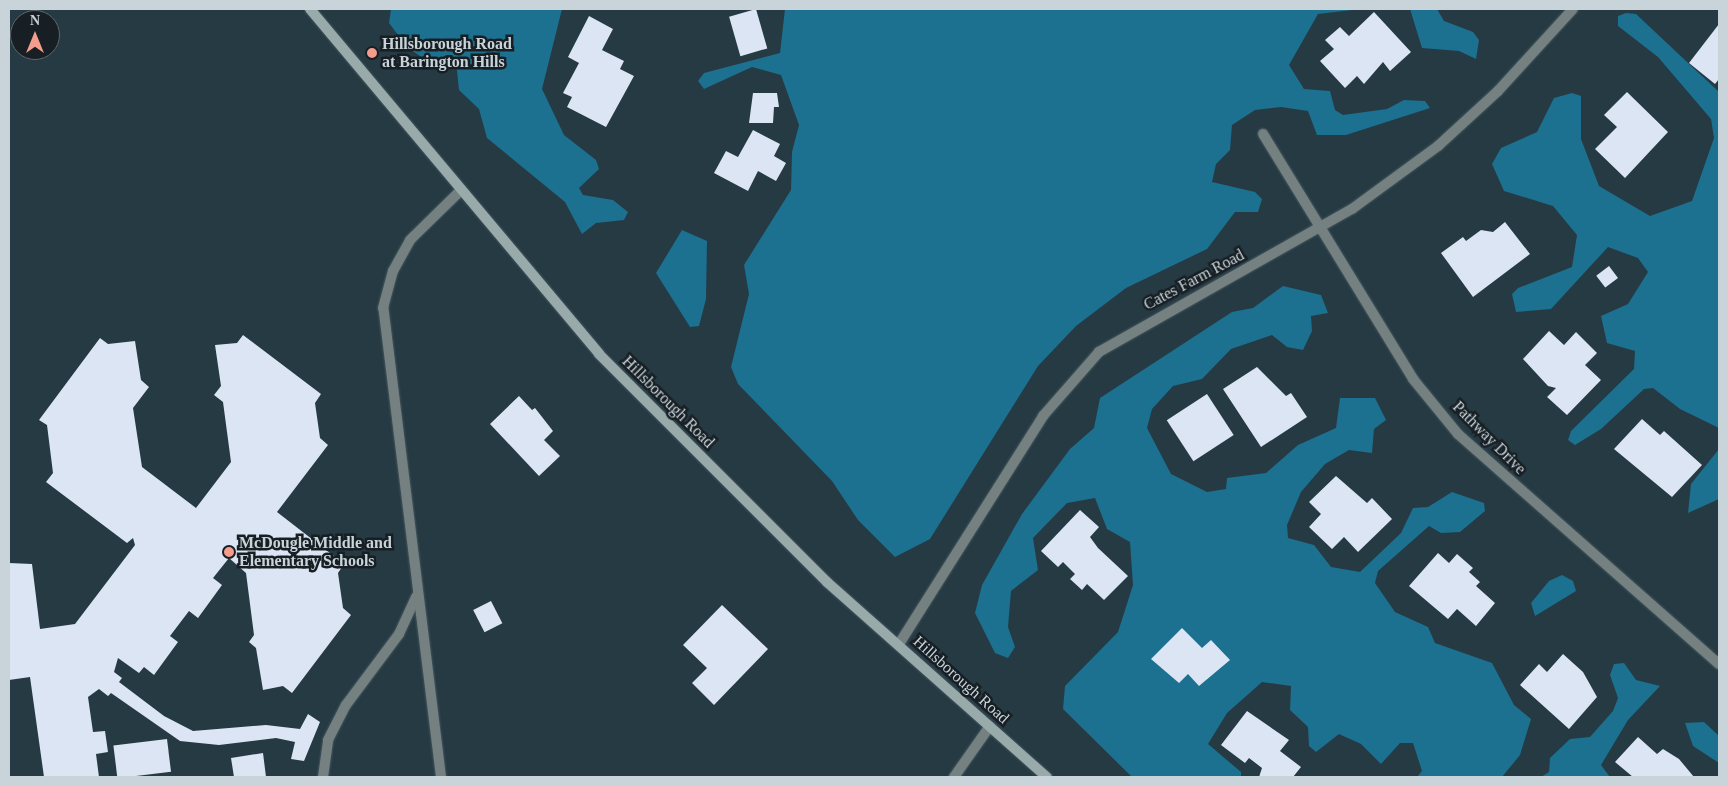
<!DOCTYPE html>
<style>
body{margin:0}
#map{position:relative;width:1728px;height:786px;overflow:hidden;background:#263a43;font-family:"Times New Roman",serif}
div>[style]{position:absolute}
.forest>*{inset:0;background:#1c7090}
.building>*{inset:0;background:#dce5f4;transform-origin:0 0}
.roads{filter:drop-shadow(0 0 1px #43565e) drop-shadow(0 0 1px #43565e)}
.service>*{height:10px;margin:-5px;padding:0 5px;transform-origin:5px;border-radius:5px;background:#758080}
.minor>*{height:10px;margin:-5px;padding:0 5px;transform-origin:5px;border-radius:5px;background:#758080}
.secondary>*{height:10px;margin:-5px;padding:0 5px;transform-origin:5px;border-radius:5px;background:#98aaaa}
.dots>*{width:14px;height:14px;translate:-50% -50%;box-sizing:border-box;border:2px solid #171f24;border-radius:50%}
span{translate:-50% -50%;white-space:nowrap;text-align:center;line-height:1.15;-webkit-text-stroke:5px #171f24;paint-order:stroke}
.poi-label{font-size:16px;color:#c8d4d9;font-weight:700}
.left{translate:0 -50%;text-align:left}
.street-label{font-size:16px;color:#c8d4d9}
.frame{position:absolute;inset:0;border:10px solid #c8d4d9;pointer-events:none}
.north{position:absolute;left:10px;top:10px;width:50px;height:50px;box-sizing:border-box;background:#171f24;border:1px solid #5e676c;border-radius:50%;rotate:0deg;font-size:14px;font-weight:700;line-height:20px;text-align:center;color:#c8d4d9}
.north::after{content:'';display:block;margin:auto;width:18px;height:22px;background:#f49d8d;clip-path:polygon(50% 0,100% 100%,50% 72%,0 100%)}
</style>
<div id="map">
<div class="forest">
<div style="clip-path:polygon(391px 9px,562px 9px,542px 89px,564px 135px,596px 160px,599px 169px,579px 188px,583px 195px,613px 200px,628px 212px,624px 220px,596px 223px,582px 234px,565px 202px,487px 138px,479px 109px,459px 90px,456px 61px,430px 63px,407px 47px,389px 23px)"></div>
<div style="clip-path:polygon(785px 9px,1361px 9px,1318px 14px,1289px 65px,1304px 89px,1330px 91px,1335px 110px,1343px 115px,1387px 109px,1404px 100px,1425px 101px,1430px 108px,1346px 135px,1317px 135px,1308px 111px,1281px 107px,1255px 110px,1232px 125px,1230px 150px,1216px 164px,1212px 182px,1255px 192px,1262px 199px,1258px 212px,1235px 212px,1207px 249px,1126px 288px,1076px 326px,1038px 366px,930px 539px,895px 557px,858px 520px,832px 481px,738px 384px,731px 367px,749px 294px,744px 265px,791px 190px,792px 152px,799px 125px,781px 75px,752px 67px,704px 89px,698px 81px,704px 73px,780px 53px)"></div>
<div style="clip-path:polygon(1410px 9px,1437px 9px,1444px 21px,1473px 32px,1479px 40px,1476px 59px,1459px 51px,1422px 48px)"></div>
<div style="clip-path:polygon(1626px 13px,1636px 14px,1719px 92px,1719px 428px,1680px 409px,1653px 388px,1644px 389px,1601px 429px,1575px 445px,1568px 440px,1571px 431px,1634px 369px,1635px 351px,1607px 343px,1601px 316px,1628px 304px,1648px 272px,1638px 258px,1608px 247px,1551px 309px,1516px 312px,1512px 294px,1518px 288px,1572px 267px,1577px 235px,1553px 206px,1504px 191px,1492px 164px,1501px 148px,1537px 132px,1554px 98px,1572px 93px,1581px 96px,1581px 139px,1599px 186px,1650px 216px,1692px 201px,1714px 138px,1711px 119px,1658px 57px,1618px 26px,1618px 16px)"></div>
<div style="clip-path:polygon(682px 230px,707px 241px,706px 299px,699px 326px,690px 327px,656px 273px)"></div>
<div style="clip-path:polygon(1283px 286px,1321px 295px,1328px 313px,1311px 316px,1312px 331px,1303px 350px,1287px 347px,1272px 335px,1231px 349px,1202px 379px,1173px 386px,1152px 409px,1147px 428px,1171px 474px,1207px 492px,1226px 489px,1227px 478px,1266px 473px,1298px 445px,1336px 428px,1340px 398px,1375px 398px,1386px 420px,1374px 429px,1372px 453px,1349px 450px,1325px 464px,1301px 492px,1287px 525px,1288px 538px,1314px 545px,1331px 567px,1360px 572px,1401px 533px,1413px 508px,1428px 507px,1452px 492px,1484px 503px,1485px 511px,1460px 532px,1441px 533px,1429px 526px,1378px 571px,1375px 583px,1395px 612px,1428px 627px,1435px 643px,1492px 663px,1514px 705px,1531px 719px,1520px 755px,1502px 777px,1417px 777px,1422px 771px,1413px 743px,1400px 743px,1381px 764px,1361px 744px,1339px 734px,1316px 752px,1309px 746px,1308px 727px,1290px 710px,1291px 686px,1262px 682px,1227px 713px,1208px 744px,1241px 772px,1241px 777px,1132px 777px,1063px 709px,1065px 686px,1118px 632px,1133px 585px,1130px 542px,1107px 529px,1095px 498px,1067px 503px,1033px 538px,1038px 570px,1011px 591px,1008px 627px,1015px 647px,1008px 658px,995px 653px,975px 613px,982px 585px,1022px 514px,1070px 449px,1094px 428px,1100px 398px,1232px 312px,1253px 308px)"></div>
<div style="clip-path:polygon(1719px 449px,1719px 499px,1688px 513px,1691px 484px)"></div>
<div style="clip-path:polygon(1562px 575px,1573px 581px,1576px 591px,1535px 616px,1531px 603px,1549px 581px)"></div>
<div style="clip-path:polygon(1624px 663px,1636px 680px,1660px 686px,1628px 720px,1601px 765px,1610px 777px,1541px 777px,1549px 772px,1550px 758px,1570px 739px,1590px 737px,1613px 711px,1618px 698px,1610px 675px,1614px 664px)"></div>
<div style="clip-path:polygon(1704px 722px,1719px 736px,1719px 763px,1693px 746px,1685px 723px)"></div>
</div>
<div class="building">
<div style="left:756px;top:9px;width:41px;height:28px;rotate:74deg"></div>
<div style="clip-path:polygon(1374px 12px,1411px 52px,1390px 71px,1383px 62px,1364px 84px,1357px 76px,1345px 88px,1320px 61px,1334px 49px,1325px 40px,1340px 27px,1349px 36px)"></div>
<div style="clip-path:polygon(589px 16px,613px 29px,602px 50px,624px 61px,620px 69px,634px 76px,606px 127px,567px 107px,572px 97px,563px 93px,579px 63px,568px 57px)"></div>
<div style="clip-path:polygon(1719px 24px,1719px 79px,1715px 84px,1689px 63px)"></div>
<div style="clip-path:polygon(1627px 92px,1668px 132px,1625px 178px,1595px 149px,1617px 127px,1604px 115px)"></div>
<div style="clip-path:polygon(753px 93px,777px 93px,779px 107px,774px 107px,773px 123px,749px 123px)"></div>
<div style="clip-path:polygon(753px 130px,780px 144px,774px 156px,786px 163px,776px 181px,758px 171px,748px 191px,714px 173px,726px 151px,738px 157px)"></div>
<div style="clip-path:polygon(1505px 222px,1530px 254px,1473px 297px,1441px 253px,1463px 237px,1466px 241px,1481px 230px,1493px 232px)"></div>
<div style="left:1609px;top:266px;width:15px;height:16px;rotate:53deg"></div>
<div style="clip-path:polygon(1549px 331px,1564px 345px,1576px 332px,1597px 353px,1585px 365px,1601px 380px,1567px 415px,1547px 397px,1556px 388px,1548px 386px,1523px 359px)"></div>
<div style="clip-path:polygon(243px 335px,321px 394px,315px 403px,320px 438px,328px 445px,277px 512px,344px 564px,338px 573px,343px 608px,351px 615px,292px 693px,283px 686px,263px 690px,256px 648px,249px 642px,254px 635px,246px 573px,229px 558px,213px 578px,222px 585px,198px 618px,189px 611px,170px 636px,178px 642px,154px 675px,144px 667px,139px 673px,118px 658px,114px 672px,122px 678px,119px 682px,164px 716px,193px 731px,266px 725px,300px 729px,308px 714px,320px 722px,304px 761px,291px 759px,295px 742px,276px 738px,219px 745px,180px 741px,111px 693px,108px 696px,99px 689px,88px 697px,93px 732px,105px 731px,108px 752px,96px 754px,99px 777px,44px 777px,30px 677px,9px 680px,9px 563px,32px 564px,40px 629px,75px 624px,135px 545px,133px 538px,127px 543px,46px 482px,53px 473px,47px 425px,39px 420px,100px 338px,108px 344px,135px 341px,141px 380px,149px 387px,133px 408px,142px 467px,196px 508px,231px 462px,223px 402px,214px 395px,221px 386px,215px 345px,237px 343px)"></div>
<div style="clip-path:polygon(1257px 367px,1286px 396px,1291px 393px,1307px 417px,1261px 447px,1223px 389px)"></div>
<div style="left:1207px;top:394px;width:49px;height:48px;rotate:57deg"></div>
<div style="clip-path:polygon(519px 396px,532px 410px,535px 408px,553px 431px,544px 440px,560px 456px,539px 476px,490px 424px)"></div>
<div style="clip-path:polygon(1642px 419px,1660px 435px,1664px 431px,1702px 465px,1672px 497px,1614px 449px)"></div>
<div style="clip-path:polygon(1336px 476px,1367px 503px,1372px 498px,1392px 519px,1358px 552px,1344px 537px,1332px 549px,1309px 527px,1321px 514px,1309px 502px)"></div>
<div style="clip-path:polygon(1080px 510px,1099px 527px,1090px 537px,1098px 548px,1128px 576px,1104px 600px,1087px 584px,1082px 590px,1070px 579px,1075px 574px,1063px 562px,1058px 567px,1041px 551px)"></div>
<div style="clip-path:polygon(1438px 553px,1449px 563px,1457px 554px,1473px 568px,1469px 572px,1480px 582px,1476px 586px,1495px 603px,1476px 626px,1457px 609px,1448px 619px,1409px 586px)"></div>
<div style="left:491px;top:601px;width:25px;height:20px;rotate:63deg"></div>
<div style="clip-path:polygon(722px 605px,768px 649px,714px 705px,692px 683px,707px 668px,683px 645px)"></div>
<div style="clip-path:polygon(1182px 628px,1202px 648px,1211px 640px,1230px 660px,1199px 686px,1188px 674px,1179px 683px,1151px 659px)"></div>
<div style="clip-path:polygon(1563px 654px,1583px 672px,1597px 697px,1569px 729px,1520px 685px,1539px 664px,1547px 672px)"></div>
<div style="clip-path:polygon(1247px 711px,1289px 740px,1280px 751px,1301px 767px,1293px 777px,1259px 777px,1262px 768px,1249px 758px,1245px 763px,1221px 745px)"></div>
<div style="clip-path:polygon(1638px 737px,1657px 754px,1663px 749px,1679px 759px,1694px 777px,1633px 777px,1615px 762px)"></div>
<div style="left:167px;top:739px;width:33px;height:54px;rotate:83deg"></div>
<div style="clip-path:polygon(263px 753px,266px 777px,234px 777px,231px 758px)"></div>
</div>
<div class="roads">
<div class="service">
<div style="left:323px;top:777px;width:37px;rotate:-82deg"></div>
<div style="left:328px;top:740px;width:39px;rotate:-63deg"></div>
<div style="left:346px;top:705px;width:89px;rotate:-53.3deg"></div>
<div style="left:399px;top:634px;width:41px;rotate:-65.3deg"></div>
<div style="left:441px;top:777px;width:473px;rotate:-97deg"></div>
<div style="left:383px;top:308px;width:38px;rotate:-75deg"></div>
<div style="left:393px;top:271px;width:35px;rotate:-61deg"></div>
<div style="left:410px;top:240px;width:71px;rotate:-44.4deg"></div>
<div style="left:954px;top:777px;width:62px;rotate:-54.8deg"></div>
</div>
<div class="minor">
<div style="left:1263px;top:134px;width:287px;rotate:58.5deg"></div>
<div style="left:1413px;top:379px;width:71px;rotate:50.7deg"></div>
<div style="left:1458px;top:434px;width:348px;rotate:41.4deg"></div>
<div style="left:899px;top:644px;width:270px;rotate:-57.7deg"></div>
<div style="left:1043px;top:416px;width:85px;rotate:-48.8deg"></div>
<div style="left:1099px;top:352px;width:291px;rotate:-29.5deg"></div>
<div style="left:1352px;top:209px;width:107px;rotate:-36.2deg"></div>
<div style="left:1438px;top:146px;width:81px;rotate:-42.5deg"></div>
<div style="left:1498px;top:91px;width:111px;rotate:-47.6deg"></div>
</div>
<div class="secondary">
<div style="left:310px;top:9px;width:450px;rotate:50deg"></div>
<div style="left:599px;top:354px;width:322px;rotate:45deg"></div>
<div style="left:827px;top:582px;width:294px;rotate:41.6deg"></div>
</div>
</div>
<div class="dots">
<div style="left:372px;top:53px;background:#f49d8d"></div>
<div style="left:229px;top:552px;background:#f49d8d"></div>
</div>
<div class="poi-label">
<span class="left" style="left:382px;top:53px">Hillsborough Road<br>at Barington Hills</span>
<span class="left" style="left:239px;top:552px">McDougle Middle and<br>Elementary Schools</span>
</div>
<div class="street-label">
<span style="left:1194px;top:280px;rotate:-28deg">Cates Farm Road</span>
<span style="left:668px;top:402px;rotate:45deg">Hillsborough Road</span>
<span style="left:1489px;top:438px;rotate:45deg">Pathway Drive</span>
<span style="left:961px;top:680px;rotate:42deg">Hillsborough Road</span>
</div>
<div class="frame"></div>
<div class="north">N</div>
</div>
